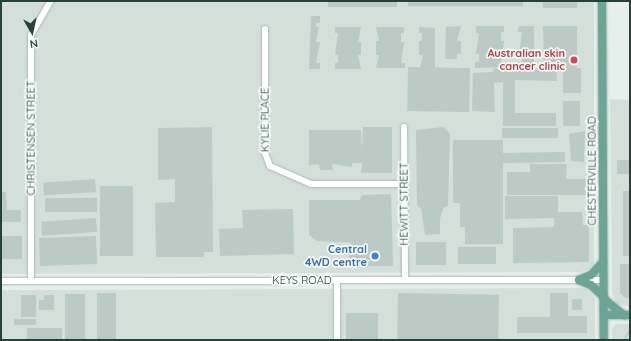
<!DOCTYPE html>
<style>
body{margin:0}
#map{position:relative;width:631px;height:341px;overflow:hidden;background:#e6efeb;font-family:Quicksand,sans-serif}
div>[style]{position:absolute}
.built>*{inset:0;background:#d4dfda}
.building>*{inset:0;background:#bbcac4;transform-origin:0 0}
.roads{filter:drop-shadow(0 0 1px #a8b8b2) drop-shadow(0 0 1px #a8b8b2)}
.minor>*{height:6px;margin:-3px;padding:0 3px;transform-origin:3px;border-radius:3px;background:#fff}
.major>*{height:8px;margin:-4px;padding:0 4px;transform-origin:4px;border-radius:4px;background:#6aa596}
.dots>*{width:11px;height:11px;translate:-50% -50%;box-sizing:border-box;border:2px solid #f7fbf9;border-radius:50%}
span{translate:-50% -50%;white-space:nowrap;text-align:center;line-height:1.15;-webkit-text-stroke:3.5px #f7fbf9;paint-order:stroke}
.health-label{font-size:11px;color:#be3a42;font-weight:700}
.right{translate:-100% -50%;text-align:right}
.street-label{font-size:11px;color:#24423a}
.shop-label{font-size:11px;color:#366cbe;font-weight:700}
.frame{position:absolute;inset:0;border:2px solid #24423a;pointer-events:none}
.north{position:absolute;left:12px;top:12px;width:40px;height:40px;-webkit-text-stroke:3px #f7fbf9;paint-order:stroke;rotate:171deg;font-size:11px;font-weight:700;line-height:16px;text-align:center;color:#24423a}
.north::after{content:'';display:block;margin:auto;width:14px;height:18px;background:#24423a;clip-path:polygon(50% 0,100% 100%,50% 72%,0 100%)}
</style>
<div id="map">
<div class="built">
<div style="clip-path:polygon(1px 1px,594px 1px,594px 263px,589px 269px,580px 272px,1px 274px)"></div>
<div style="clip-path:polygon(610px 99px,630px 100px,630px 307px,617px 304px,612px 294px)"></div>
<div style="clip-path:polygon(584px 288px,589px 291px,595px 299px,595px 340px,1px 340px,1px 290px)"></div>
<div style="clip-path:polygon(616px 324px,630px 324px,630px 340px,612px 340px,612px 328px)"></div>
</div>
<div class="building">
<div style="left:328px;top:1px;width:69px;height:6px"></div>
<div style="left:408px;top:1px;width:115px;height:5px"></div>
<div style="left:543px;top:1px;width:34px;height:7px"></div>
<div style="clip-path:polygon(311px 16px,320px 16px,320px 23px,316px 23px,316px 27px,319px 27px,316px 42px,320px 42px,316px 63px,320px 63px,320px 69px,309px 69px)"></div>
<div style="clip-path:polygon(461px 26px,457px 41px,461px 41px,461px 54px,457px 54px,457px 59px,445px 59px,446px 27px)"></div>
<div style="clip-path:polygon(476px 26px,504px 26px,504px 32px,501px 32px,501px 41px,504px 41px,501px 62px,504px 62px,504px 67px,475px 68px,475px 62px,479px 62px,479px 54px,476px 54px,479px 33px,476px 33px)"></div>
<div style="clip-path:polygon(519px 26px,534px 26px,534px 67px,519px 67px,519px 62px,522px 62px,523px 54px,519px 54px,522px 32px,518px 32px)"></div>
<div style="clip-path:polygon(543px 26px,577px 26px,577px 68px,581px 68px,581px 93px,563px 93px,563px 68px,556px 68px,557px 81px,515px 80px,515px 113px,556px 113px,556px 126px,503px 126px,503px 82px,494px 83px,495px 112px,472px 111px,473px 73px,493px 72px,494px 68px,503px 71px,544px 69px)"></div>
<div style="clip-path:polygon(335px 27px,361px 27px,358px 42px,361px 42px,361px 55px,358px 55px,361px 69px,335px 69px,335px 63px,338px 63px,338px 55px,335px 55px,338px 33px,335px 33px)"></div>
<div style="clip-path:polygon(376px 27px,404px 27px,404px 33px,401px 33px,401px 42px,404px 42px,401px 63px,405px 63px,405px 68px,376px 68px,379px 55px,376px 55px,376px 41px,379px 41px)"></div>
<div style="clip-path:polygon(419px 27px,435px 28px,435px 68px,420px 68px,423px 55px,419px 55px,419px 41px,422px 41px,422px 33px,419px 33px)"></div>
<div style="left:470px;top:68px;width:44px;height:62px;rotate:91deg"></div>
<div style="left:563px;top:101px;width:17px;height:25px"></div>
<div style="clip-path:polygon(212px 127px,213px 252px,204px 252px,204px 257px,156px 257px,155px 203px,175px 202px,175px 179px,158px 180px,158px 128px)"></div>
<div style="clip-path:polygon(363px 127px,392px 127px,392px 173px,361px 173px,362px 163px,352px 163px,352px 167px,332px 164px,333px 170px,320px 170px,319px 164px,309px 165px,309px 130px,361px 130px,362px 151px)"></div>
<div style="clip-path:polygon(444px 127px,450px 134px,448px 206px,443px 208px,440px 219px,440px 234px,425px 235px,421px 208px,417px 206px,416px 130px)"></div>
<div style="left:502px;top:128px;width:56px;height:10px"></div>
<div style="clip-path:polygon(585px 131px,584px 162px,571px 161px,569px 134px)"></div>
<div style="clip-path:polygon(453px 140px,503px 140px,503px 153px,565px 152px,565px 162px,503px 163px,503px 244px,465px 244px,465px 227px,460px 227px,460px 203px,453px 203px)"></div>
<div style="left:617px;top:160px;width:13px;height:14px"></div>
<div style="clip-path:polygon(530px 164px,567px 164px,566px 179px,591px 179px,591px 195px,507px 195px,507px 172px,530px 172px)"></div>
<div style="left:95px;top:179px;width:13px;height:52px;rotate:86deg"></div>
<div style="left:100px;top:186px;width:33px;height:70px"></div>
<div style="left:623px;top:191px;width:7px;height:65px"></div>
<div style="clip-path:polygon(1px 192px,6px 192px,7px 210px,21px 210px,21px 222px,1px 222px)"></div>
<div style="clip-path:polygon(391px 194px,393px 266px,348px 266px,350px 243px,365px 243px,317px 241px,309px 235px,309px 200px,360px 200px,362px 195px)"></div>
<div style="clip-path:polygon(505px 196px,558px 196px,558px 212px,582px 212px,583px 225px,589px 225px,589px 262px,513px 263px,513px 228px,554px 227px,554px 218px,505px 219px)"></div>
<div style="left:97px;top:198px;width:14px;height:52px;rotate:90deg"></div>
<div style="clip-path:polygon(293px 209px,294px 254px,220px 256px,219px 229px,243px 228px,242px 210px)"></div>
<div style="left:96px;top:218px;width:14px;height:55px;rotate:86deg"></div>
<div style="left:1px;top:236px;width:21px;height:23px"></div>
<div style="left:96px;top:236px;width:28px;height:57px;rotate:88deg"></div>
<div style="left:416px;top:242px;width:30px;height:23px"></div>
<div style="left:458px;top:247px;width:38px;height:17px"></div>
<div style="clip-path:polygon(620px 264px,630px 264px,630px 298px,625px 298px,620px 293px)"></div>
<div style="left:97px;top:293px;width:19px;height:47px"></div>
<div style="left:398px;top:293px;width:101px;height:47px;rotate:1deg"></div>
<div style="clip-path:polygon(550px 293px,568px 293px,568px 316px,587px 316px,587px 333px,517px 333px,517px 317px,550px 317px)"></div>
<div style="left:65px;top:294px;width:20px;height:46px"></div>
<div style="left:21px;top:295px;width:15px;height:22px"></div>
<div style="clip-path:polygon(44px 295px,54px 295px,54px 310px,39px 310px,39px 300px,44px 300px)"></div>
<div style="left:572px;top:299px;width:10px;height:11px"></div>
<div style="left:346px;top:313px;width:32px;height:27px"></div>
<div style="left:14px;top:319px;width:22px;height:6px"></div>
<div style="left:27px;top:328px;width:35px;height:12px"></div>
<div style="left:628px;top:331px;width:2px;height:9px;rotate:27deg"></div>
</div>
<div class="roads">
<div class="minor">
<div style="left:265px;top:29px;width:124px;rotate:90deg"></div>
<div style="left:265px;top:153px;width:14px;rotate:69deg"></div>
<div style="left:270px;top:166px;width:45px;rotate:23.7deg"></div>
<div style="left:311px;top:184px;width:93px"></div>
<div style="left:404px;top:127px;width:153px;rotate:89.6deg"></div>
<div style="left:337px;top:280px;width:60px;rotate:90deg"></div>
<div style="left:1px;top:281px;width:603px;rotate:-0.1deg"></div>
<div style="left:31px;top:281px;width:246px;rotate:-90deg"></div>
<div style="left:31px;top:35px;width:39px;rotate:-60deg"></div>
</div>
<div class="major">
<div style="left:602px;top:1px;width:339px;rotate:89.7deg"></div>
<div style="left:579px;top:280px;width:13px;rotate:-23deg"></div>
<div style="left:591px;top:275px;width:18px;rotate:-47deg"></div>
<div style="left:579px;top:280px;width:13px;rotate:23deg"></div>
<div style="left:591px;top:285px;width:18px;rotate:43deg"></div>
<div style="left:604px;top:299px;width:26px;rotate:39deg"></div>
<div style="left:604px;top:315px;width:26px"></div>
</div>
</div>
<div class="dots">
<div style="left:574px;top:60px;background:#e0444e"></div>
<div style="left:375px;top:256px;background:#3f7fe0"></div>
</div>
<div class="health-label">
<span class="right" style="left:565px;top:60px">Australian skin<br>cancer clinic</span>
</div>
<div class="street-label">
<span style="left:265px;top:120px;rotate:-90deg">KYLIE PLACE</span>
<span style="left:31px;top:138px;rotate:-90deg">CHRISTENSEN STREET</span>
<span style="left:592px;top:171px;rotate:-90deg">CHESTERVILLE ROAD</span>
<span style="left:404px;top:204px;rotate:-90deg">HEWITT STREET</span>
<span style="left:302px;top:280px">KEYS ROAD</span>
</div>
<div class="shop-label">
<span class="right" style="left:367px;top:256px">Central<br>4WD centre</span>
</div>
<div class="frame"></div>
<div class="north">N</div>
</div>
